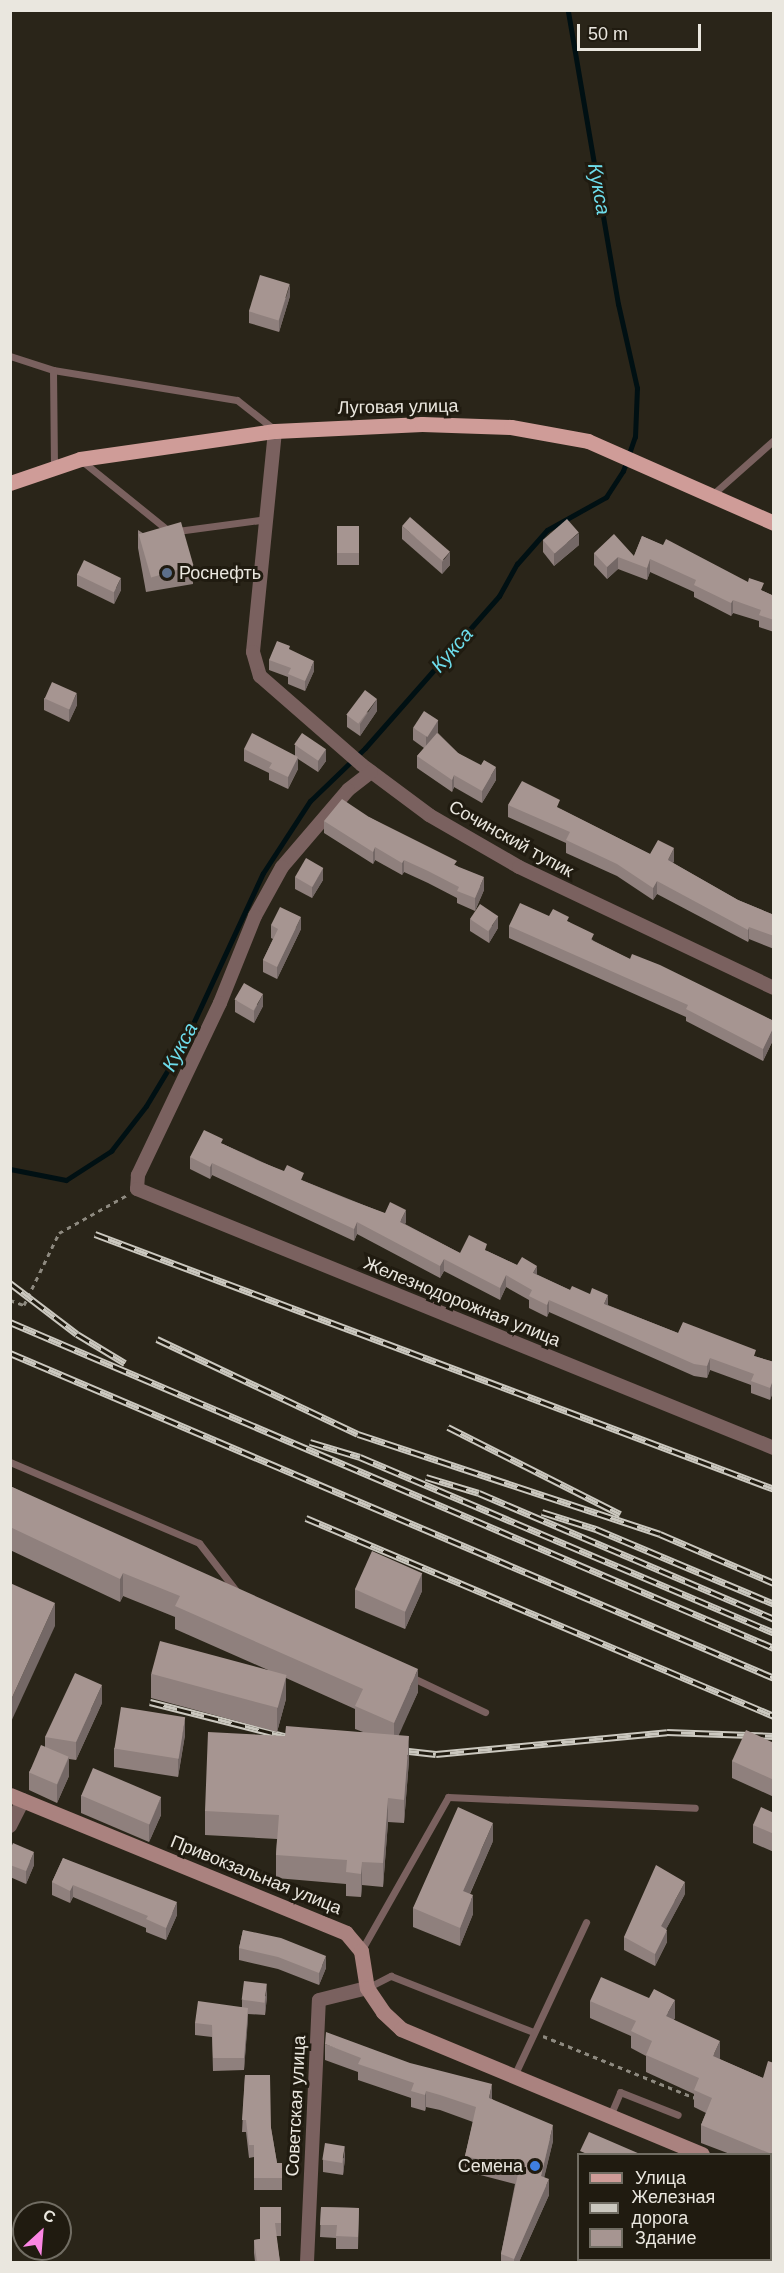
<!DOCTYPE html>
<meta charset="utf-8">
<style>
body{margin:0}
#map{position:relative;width:784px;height:2273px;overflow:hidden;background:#2a2519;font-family:Helvetica,sans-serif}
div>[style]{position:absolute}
.stream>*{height:5px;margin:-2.5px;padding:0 2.5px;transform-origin:2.5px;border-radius:2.5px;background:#001013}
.path>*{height:3px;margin-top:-1.5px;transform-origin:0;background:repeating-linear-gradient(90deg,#8e8a80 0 4.5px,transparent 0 9px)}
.lane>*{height:7px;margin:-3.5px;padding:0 3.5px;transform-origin:3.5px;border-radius:3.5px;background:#7a615f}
.street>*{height:14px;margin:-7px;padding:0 7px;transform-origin:7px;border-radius:7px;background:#7a615f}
.secondary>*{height:15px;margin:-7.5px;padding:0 7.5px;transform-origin:7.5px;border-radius:7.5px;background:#aa827f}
.primary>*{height:15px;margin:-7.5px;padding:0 7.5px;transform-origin:7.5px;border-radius:7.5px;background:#cf9c98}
.rail>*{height:7px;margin-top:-3.5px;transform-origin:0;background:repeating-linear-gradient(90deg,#201b10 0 14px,#cbc8bf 0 28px);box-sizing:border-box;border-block:2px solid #cbc8bf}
.wall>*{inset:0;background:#8f807d;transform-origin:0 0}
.shaded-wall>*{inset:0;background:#746866}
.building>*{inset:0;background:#a69591;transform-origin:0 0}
.dots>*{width:16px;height:16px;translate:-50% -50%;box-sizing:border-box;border:3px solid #201b10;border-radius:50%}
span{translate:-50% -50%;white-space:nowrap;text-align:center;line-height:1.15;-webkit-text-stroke:6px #201b10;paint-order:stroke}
.street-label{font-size:18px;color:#eae7df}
.poi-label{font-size:18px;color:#eae7df}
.left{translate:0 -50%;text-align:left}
.right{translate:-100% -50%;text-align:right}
.water-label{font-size:20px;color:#6ddceb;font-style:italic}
.frame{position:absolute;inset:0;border:12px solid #eae7df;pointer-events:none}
.legend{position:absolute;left:577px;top:2153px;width:195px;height:108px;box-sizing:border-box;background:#201b10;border:2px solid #716d63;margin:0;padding:8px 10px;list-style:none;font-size:18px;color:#eae7df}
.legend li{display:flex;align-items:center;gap:12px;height:30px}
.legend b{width:30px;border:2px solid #716d63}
.north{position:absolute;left:12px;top:2201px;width:60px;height:60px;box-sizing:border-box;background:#201b10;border:2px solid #716d63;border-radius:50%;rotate:26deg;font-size:16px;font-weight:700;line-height:24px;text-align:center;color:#eae7df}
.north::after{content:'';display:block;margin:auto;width:21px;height:27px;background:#fc86e4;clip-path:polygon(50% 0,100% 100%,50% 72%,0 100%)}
.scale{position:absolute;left:577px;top:24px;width:124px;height:27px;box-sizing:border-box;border:3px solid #eae7df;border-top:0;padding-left:8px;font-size:18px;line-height:21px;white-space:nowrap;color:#eae7df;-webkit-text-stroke:4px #201b10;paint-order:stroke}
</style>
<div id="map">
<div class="stream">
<div style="left:10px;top:1169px;width:57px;rotate:11.1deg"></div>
<div style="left:66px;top:1180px;width:54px;rotate:-32.8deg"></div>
<div style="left:111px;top:1151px;width:57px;rotate:-52.1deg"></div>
<div style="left:146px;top:1106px;width:74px;rotate:-58.9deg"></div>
<div style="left:184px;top:1043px;width:187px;rotate:-65.1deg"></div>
<div style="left:263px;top:873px;width:86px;rotate:-56.9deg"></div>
<div style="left:310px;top:801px;width:76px;rotate:-43.9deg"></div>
<div style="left:365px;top:748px;width:203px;rotate:-48.6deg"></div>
<div style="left:499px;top:596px;width:37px;rotate:-61deg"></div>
<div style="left:517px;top:564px;width:45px;rotate:-48.6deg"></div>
<div style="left:547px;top:530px;width:68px;rotate:-29.2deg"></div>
<div style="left:606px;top:497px;width:31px;rotate:-57deg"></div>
<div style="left:623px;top:471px;width:36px;rotate:-71deg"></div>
<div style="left:635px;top:437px;width:49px;rotate:-87.7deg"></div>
<div style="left:637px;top:388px;width:86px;rotate:-102.7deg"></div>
<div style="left:618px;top:304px;width:298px;rotate:-99.7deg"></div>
</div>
<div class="path">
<div style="left:10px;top:1300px;width:15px;rotate:20deg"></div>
<div style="left:24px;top:1305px;width:80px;rotate:-64.1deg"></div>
<div style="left:59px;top:1233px;width:78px;rotate:-29.2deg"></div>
<div style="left:543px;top:2036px;width:164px;rotate:22.2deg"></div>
<div style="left:770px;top:2205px;width:4px;rotate:14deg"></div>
<div style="left:723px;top:2262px;width:2px;rotate:-63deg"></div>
</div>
<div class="lane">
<div style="left:10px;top:356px;width:45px;rotate:18deg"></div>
<div style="left:53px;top:370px;width:186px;rotate:9.3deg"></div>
<div style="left:237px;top:400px;width:48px;rotate:38.3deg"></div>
<div style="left:53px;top:370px;width:98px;rotate:89.4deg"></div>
<div style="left:82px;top:461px;width:113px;rotate:38.9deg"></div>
<div style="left:170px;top:532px;width:98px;rotate:-7.6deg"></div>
<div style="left:712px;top:495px;width:83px;rotate:-41.6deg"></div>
<div style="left:10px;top:1462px;width:206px;rotate:23.2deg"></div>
<div style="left:199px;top:1543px;width:62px;rotate:52.2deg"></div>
<div style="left:411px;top:1677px;width:82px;rotate:25.3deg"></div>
<div style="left:361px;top:1951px;width:177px;rotate:-60.5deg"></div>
<div style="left:448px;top:1797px;width:247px;rotate:2.5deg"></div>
<div style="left:367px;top:1988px;width:27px;rotate:-27deg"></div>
<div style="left:391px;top:1976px;width:153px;rotate:21.5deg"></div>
<div style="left:514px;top:2076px;width:170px;rotate:-64.9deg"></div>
<div style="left:610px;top:2116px;width:26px;rotate:-67deg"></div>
<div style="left:620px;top:2092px;width:62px;rotate:21.6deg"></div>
<div style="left:683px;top:2262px;width:2px;rotate:-63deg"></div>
</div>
<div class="street">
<div style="left:275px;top:431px;width:222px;rotate:95.7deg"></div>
<div style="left:253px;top:652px;width:25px;rotate:74deg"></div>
<div style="left:260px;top:676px;width:135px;rotate:41.1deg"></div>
<div style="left:362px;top:765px;width:84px;rotate:36.7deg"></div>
<div style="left:429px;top:815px;width:104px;rotate:30deg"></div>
<div style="left:519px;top:867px;width:282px;rotate:25.4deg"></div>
<div style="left:371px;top:772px;width:29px;rotate:142deg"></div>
<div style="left:348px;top:790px;width:101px;rotate:130.6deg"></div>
<div style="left:282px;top:867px;width:56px;rotate:118.9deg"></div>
<div style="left:255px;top:916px;width:94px;rotate:111.9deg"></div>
<div style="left:220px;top:1003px;width:191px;rotate:115.5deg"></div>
<div style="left:138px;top:1175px;width:14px;rotate:94deg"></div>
<div style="left:137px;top:1189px;width:688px;rotate:22.13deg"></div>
<div style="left:10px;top:1826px;width:29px;rotate:-63deg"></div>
<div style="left:307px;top:2262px;width:262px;rotate:-87.4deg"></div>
<div style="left:319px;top:2000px;width:49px;rotate:-14deg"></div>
</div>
<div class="secondary">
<div style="left:10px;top:1795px;width:363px;rotate:22.3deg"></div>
<div style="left:346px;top:1933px;width:23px;rotate:50deg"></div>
<div style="left:361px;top:1951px;width:37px;rotate:81deg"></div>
<div style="left:367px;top:1988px;width:29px;rotate:56deg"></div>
<div style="left:383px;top:2012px;width:25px;rotate:43deg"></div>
<div style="left:401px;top:2029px;width:326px;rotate:22.6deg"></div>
<div style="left:770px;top:2184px;width:4px;rotate:14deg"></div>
</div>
<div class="primary">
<div style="left:10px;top:483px;width:74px;rotate:-18.9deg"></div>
<div style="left:80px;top:459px;width:197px;rotate:-8.2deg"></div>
<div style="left:275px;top:431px;width:147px;rotate:-2.7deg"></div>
<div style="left:422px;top:424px;width:89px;rotate:1.9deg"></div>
<div style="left:511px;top:427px;width:78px;rotate:10.3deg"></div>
<div style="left:588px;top:441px;width:203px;rotate:23.8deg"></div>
</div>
<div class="rail">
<div style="left:95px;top:1234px;width:725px;rotate:20.58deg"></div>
<div style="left:10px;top:1283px;width:84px;rotate:37.3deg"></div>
<div style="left:77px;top:1334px;width:56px;rotate:31.1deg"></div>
<div style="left:10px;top:1322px;width:831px;rotate:23.11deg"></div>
<div style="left:157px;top:1339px;width:222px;rotate:25.3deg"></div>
<div style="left:358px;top:1434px;width:318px;rotate:18.3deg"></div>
<div style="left:660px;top:1534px;width:124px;rotate:23.3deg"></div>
<div style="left:10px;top:1353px;width:830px;rotate:23.04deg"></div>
<div style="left:448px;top:1427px;width:193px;rotate:26.8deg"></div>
<div style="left:310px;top:1442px;width:52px;rotate:16.7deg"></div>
<div style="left:360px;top:1457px;width:450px;rotate:23deg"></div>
<div style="left:426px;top:1477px;width:55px;rotate:16.8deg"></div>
<div style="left:479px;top:1493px;width:321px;rotate:23.1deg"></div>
<div style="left:542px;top:1512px;width:57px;rotate:17.5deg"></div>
<div style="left:596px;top:1529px;width:193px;rotate:22.8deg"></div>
<div style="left:306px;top:1518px;width:508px;rotate:22.93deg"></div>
<div style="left:150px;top:1702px;width:151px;rotate:14.2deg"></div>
<div style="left:391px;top:1749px;width:45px;rotate:6.3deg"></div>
<div style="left:436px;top:1754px;width:232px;rotate:-5.4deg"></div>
<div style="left:667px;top:1732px;width:107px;rotate:2.1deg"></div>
</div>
<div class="wall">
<div style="clip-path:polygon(290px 296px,279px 332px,249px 323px,249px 311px)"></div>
<div style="left:337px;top:526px;width:22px;height:39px"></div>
<div style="clip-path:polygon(402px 526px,450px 565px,442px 574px,402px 539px)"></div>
<div style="clip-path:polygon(138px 530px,193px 565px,193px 584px,146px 592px,138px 548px)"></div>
<div style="clip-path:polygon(642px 536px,774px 596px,774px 632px,759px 627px,759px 621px,733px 613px,731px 616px,694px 597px,694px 592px,650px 572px,647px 580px,618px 569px,607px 579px,594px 565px,594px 553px,634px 556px)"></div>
<div style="clip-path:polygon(543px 540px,579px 545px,554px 566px,543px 552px)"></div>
<div style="clip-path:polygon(77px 574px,121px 590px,114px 604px,77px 586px)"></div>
<div style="clip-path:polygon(290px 650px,314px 671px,305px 691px,288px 684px,288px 677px,269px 670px,269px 660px)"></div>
<div style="clip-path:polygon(44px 698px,77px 705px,69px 722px,44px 710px)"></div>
<div style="clip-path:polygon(377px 711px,360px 736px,347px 727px,347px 715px)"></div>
<div style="clip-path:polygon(413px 728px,438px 733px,458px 753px,496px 780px,482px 803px,454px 787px,452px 792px,417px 768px,417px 756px,424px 748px,413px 740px)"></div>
<div style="clip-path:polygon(295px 745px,326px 761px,318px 772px,298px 759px,298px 769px,288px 789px,269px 780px,269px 773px,244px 761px,244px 749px,295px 756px)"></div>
<div style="clip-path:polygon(508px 805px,560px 809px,650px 854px,674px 861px,673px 863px,738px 900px,774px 915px,774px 949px,749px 939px,748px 942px,657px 894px,653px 900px,617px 876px,566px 853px,566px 843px,508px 817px)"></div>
<div style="clip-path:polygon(369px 817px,457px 866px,484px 890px,475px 911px,457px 903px,457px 898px,428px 883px,404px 872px,402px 875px,375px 860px,373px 864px,324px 833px,324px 821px)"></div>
<div style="clip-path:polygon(295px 877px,323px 880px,312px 898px,295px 889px)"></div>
<div style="clip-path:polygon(549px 916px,569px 922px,594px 941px,630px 959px,774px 1021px,774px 1038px,763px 1061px,686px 1021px,686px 1017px,509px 938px,509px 926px)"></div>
<div style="clip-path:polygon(470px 919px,498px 928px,489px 943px,470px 931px)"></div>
<div style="clip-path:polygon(271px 925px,301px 929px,277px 979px,263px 972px,263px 960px,273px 939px,271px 938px)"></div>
<div style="clip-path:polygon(235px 1000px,263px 1006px,254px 1023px,235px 1012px)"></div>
<div style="clip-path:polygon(223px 1144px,304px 1181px,406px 1222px,405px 1224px,460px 1253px,487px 1251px,570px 1290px,678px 1333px,774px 1362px,774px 1389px,770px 1400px,751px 1393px,751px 1385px,710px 1370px,707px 1378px,694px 1376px,549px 1312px,547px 1317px,529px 1308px,529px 1300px,506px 1287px,500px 1300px,444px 1271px,440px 1278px,357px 1234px,354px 1241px,212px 1175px,210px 1179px,190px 1169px,190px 1157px)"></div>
<div style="clip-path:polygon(10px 1486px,418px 1692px,398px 1735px,409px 1760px,404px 1823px,388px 1822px,383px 1887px,362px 1885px,361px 1897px,346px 1896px,346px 1884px,276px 1878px,276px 1855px,277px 1839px,205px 1835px,205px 1811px,285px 1736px,363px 1732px,355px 1729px,355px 1709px,286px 1678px,286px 1699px,277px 1732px,151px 1698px,151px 1674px,268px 1670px,175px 1629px,175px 1617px,123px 1596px,120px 1602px,10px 1550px)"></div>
<div style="clip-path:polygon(355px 1589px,422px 1591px,405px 1629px,355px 1608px)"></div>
<div style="clip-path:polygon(102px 1703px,76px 1760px,69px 1759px,69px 1776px,57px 1803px,29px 1790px,29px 1772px,45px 1747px,45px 1737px)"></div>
<div style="clip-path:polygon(185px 1735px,178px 1777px,114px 1767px,114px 1748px)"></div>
<div style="clip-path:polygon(774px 1743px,774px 1797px,732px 1778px,732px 1761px)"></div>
<div style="clip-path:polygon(81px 1795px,161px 1815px,149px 1842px,81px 1813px)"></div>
<div style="clip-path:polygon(774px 1813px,774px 1852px,753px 1843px,753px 1825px)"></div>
<div style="clip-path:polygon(493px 1841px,470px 1894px,473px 1914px,460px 1946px,413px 1927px,413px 1908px)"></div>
<div style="clip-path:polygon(10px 1850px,34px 1865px,26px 1884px,10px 1877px)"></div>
<div style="clip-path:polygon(63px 1858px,177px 1915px,166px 1940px,146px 1932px,146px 1928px,73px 1897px,70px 1903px,52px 1895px,52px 1882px)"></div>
<div style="clip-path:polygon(685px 1894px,666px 1929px,667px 1942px,655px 1966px,624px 1950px,624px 1937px)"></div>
<div style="clip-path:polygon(243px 1930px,326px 1968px,319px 1985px,278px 1969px,239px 1960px,239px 1948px)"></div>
<div style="clip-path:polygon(267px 1996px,265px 2015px,248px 2014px,244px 2070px,213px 2071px,212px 2037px,195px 2035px,195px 2023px,242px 2007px,242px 2000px)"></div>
<div style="clip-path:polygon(649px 1998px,675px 2018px,673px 2020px,720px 2058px,719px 2059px,763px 2078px,774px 2063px,774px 2173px,771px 2171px,771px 2154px,730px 2154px,701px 2143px,701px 2125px,706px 2113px,694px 2107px,694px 2094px,646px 2072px,646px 2056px,631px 2048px,631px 2036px,590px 2018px,590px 2001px)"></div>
<div style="clip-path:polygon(325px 2044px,492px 2099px,553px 2141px,544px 2177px,549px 2195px,519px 2262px,501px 2262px,501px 2254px,515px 2184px,465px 2171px,465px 2156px,473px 2122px,440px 2110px,426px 2107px,425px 2111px,411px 2107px,411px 2098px,358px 2080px,358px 2072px,325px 2060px)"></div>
<div style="clip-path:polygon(245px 2075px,271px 2128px,277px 2163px,282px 2163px,282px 2190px,254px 2190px,254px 2157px,249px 2158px,246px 2132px,242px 2132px)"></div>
<div style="clip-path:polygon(345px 2158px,343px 2175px,323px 2172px,323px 2160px)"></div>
<div style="clip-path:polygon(281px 2207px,281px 2236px,276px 2236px,280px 2262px,255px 2262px,254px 2253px,254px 2240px,260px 2239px)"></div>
<div style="clip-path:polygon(321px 2207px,359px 2208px,358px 2249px,336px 2249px,336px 2238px,320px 2237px)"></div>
<div style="left:771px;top:2212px;width:3px;height:46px;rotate:18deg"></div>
<div style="clip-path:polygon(751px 2259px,768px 2259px,767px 2262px,754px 2262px,751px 2261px)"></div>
</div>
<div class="shaded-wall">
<div style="clip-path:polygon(290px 284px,290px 296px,279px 332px,279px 320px)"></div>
<div style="clip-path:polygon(579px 533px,579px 545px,554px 566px,554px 553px)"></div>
<div style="clip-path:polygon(450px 552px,450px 565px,442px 574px,442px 562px)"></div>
<div style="clip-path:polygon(618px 557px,618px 569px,607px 579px,607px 567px)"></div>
<div style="clip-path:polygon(650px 559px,650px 572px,647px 580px,647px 568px)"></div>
<div style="clip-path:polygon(121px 578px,121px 590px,114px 604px,114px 592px)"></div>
<div style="clip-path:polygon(733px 600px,733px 613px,731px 616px,731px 603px)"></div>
<div style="clip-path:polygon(314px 661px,314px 671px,305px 691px,305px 681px)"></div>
<div style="clip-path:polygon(77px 693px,77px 705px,69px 722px,69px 709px)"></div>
<div style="clip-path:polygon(377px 699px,377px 711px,360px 736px,360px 724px)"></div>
<div style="clip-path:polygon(438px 720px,438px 733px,426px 749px,426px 737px)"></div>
<div style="clip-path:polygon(326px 749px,326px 761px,318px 772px,318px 760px)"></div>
<div style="clip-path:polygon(298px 757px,298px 769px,288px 789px,288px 777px)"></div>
<div style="clip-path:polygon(496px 767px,496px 780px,482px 803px,482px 791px)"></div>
<div style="clip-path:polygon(454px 775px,454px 787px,452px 792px,452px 780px)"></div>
<div style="clip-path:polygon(375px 847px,375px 860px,373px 864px,373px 852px)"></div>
<div style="clip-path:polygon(674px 848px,674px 861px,668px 872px,668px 860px)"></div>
<div style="clip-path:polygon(404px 860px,404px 872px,402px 875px,402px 863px)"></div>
<div style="clip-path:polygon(323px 868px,323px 880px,312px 898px,312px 886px)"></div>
<div style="clip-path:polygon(484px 877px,484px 890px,475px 911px,475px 898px)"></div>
<div style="clip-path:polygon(657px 881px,657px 894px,653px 900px,653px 888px)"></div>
<div style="clip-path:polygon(498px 916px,498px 928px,489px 943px,489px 931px)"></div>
<div style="clip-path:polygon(301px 917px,301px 929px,277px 979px,277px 967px)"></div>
<div style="clip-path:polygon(749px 927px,749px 939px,748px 942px,748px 930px)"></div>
<div style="clip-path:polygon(263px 994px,263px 1006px,254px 1023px,254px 1011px)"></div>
<div style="clip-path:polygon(774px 1026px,774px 1038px,763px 1061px,763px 1049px)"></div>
<div style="clip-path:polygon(212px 1163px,212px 1175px,210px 1179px,210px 1167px)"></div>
<div style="clip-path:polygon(406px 1210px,406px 1222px,400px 1234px,400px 1222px)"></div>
<div style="clip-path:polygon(357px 1222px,357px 1234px,354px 1241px,354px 1229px)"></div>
<div style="clip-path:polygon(444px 1259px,444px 1271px,440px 1278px,440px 1266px)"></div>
<div style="clip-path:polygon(537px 1266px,537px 1278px,533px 1273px)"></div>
<div style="clip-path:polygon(506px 1275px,506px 1287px,500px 1300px,500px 1288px)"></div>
<div style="clip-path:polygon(608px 1295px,608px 1307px,604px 1304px)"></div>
<div style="clip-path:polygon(549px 1300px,549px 1312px,547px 1317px,547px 1305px)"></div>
<div style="clip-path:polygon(710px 1358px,710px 1370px,707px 1378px,707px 1366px)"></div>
<div style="clip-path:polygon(774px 1377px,774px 1389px,770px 1400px,770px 1388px)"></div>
<div style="clip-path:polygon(123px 1573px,123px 1596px,120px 1602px,120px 1579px)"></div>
<div style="clip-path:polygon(422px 1573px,422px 1591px,405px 1629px,405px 1611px)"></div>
<div style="clip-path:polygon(55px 1603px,55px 1626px,10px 1724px,10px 1702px)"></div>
<div style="clip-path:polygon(418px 1669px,418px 1692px,394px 1746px,394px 1723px)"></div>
<div style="clip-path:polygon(286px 1675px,286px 1699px,277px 1732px,277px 1708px)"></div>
<div style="clip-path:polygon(102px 1685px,102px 1703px,76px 1760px,76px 1742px)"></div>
<div style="clip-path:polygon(185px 1717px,185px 1735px,178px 1777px,178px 1758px)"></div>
<div style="clip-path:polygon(409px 1736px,409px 1760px,404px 1823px,404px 1800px)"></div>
<div style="clip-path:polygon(69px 1757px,69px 1776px,57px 1803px,57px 1785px)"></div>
<div style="clip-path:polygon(161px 1797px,161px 1815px,149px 1842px,149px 1823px)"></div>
<div style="clip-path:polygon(388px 1798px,388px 1822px,383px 1887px,383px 1863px)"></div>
<div style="clip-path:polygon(493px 1823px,493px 1841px,463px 1909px,463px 1891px)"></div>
<div style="clip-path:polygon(34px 1852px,34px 1865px,26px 1884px,26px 1871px)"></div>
<div style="clip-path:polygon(362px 1862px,362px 1885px,361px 1897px,361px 1874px)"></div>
<div style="clip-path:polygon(685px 1882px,685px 1894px,661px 1939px,661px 1926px)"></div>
<div style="clip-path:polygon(73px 1885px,73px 1897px,70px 1903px,70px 1891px)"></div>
<div style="clip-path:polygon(473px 1895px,473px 1914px,460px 1946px,460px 1928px)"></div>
<div style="clip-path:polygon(177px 1902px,177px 1915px,166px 1940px,166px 1928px)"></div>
<div style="clip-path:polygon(667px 1930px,667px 1942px,655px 1966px,655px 1954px)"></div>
<div style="clip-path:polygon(326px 1956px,326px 1968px,319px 1985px,319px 1973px)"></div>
<div style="clip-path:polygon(267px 1984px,267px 1996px,265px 2015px,265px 2003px)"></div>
<div style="clip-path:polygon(675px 2000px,675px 2018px,666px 2034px,666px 2016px)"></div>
<div style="clip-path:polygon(248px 2008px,248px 2020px,244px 2070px,244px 2058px)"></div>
<div style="clip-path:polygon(720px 2041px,720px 2058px,713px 2074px,713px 2056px)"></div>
<div style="clip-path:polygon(492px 2084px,492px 2100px,489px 2098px)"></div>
<div style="clip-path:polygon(426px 2091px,426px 2107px,425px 2111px,425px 2095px)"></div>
<div style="clip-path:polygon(553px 2125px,553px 2141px,541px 2191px,541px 2176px)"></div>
<div style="clip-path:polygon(345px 2146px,345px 2158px,343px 2175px,343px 2162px)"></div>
<div style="clip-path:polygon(549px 2179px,549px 2195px,519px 2262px,514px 2262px,514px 2259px)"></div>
</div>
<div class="building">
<div style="left:260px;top:275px;width:31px;height:38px;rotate:17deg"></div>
<div style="left:410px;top:517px;width:53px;height:12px;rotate:41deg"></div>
<div style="left:567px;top:519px;width:18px;height:32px;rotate:49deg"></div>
<div style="left:181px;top:522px;width:45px;height:44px;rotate:74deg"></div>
<div style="left:337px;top:526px;width:22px;height:27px"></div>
<div style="clip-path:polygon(614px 534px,634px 556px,642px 536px,663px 545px,666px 539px,748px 582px,749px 578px,764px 583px,761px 590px,774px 596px,774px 620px,759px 615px,761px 610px,733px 600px,731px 603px,694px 585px,696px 580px,650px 559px,647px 568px,618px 557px,607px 567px,594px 553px)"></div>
<div style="left:84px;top:560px;width:41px;height:16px;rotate:26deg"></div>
<div style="clip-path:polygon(277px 641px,290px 646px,289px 649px,314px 661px,305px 681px,288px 674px,291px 668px,269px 660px)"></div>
<div style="left:52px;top:682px;width:27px;height:18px;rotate:24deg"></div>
<div style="left:365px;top:690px;width:15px;height:31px;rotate:37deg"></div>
<div style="left:424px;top:711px;width:17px;height:20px;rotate:33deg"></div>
<div style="clip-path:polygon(252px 733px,298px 757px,288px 777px,269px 768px,272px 763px,244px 749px)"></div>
<div style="left:302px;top:733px;width:29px;height:14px;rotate:34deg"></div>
<div style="clip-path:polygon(437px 733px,458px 753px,481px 765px,484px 760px,496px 767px,482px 791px,454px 775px,452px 780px,417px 756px)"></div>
<div style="clip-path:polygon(522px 781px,560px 800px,557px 807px,650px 854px,658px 840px,674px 848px,668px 860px,738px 900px,774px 915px,774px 936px,749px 927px,748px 930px,657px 881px,653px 888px,617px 864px,566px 840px,570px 832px,508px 805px)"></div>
<div style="clip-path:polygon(342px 799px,369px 817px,457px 861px,454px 865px,484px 877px,475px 898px,457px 891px,459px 887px,428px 871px,404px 860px,402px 863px,375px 847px,373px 852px,324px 821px)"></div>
<div style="left:306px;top:858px;width:20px;height:22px;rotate:30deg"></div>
<div style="clip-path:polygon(520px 903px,549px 916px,553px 909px,569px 917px,567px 921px,594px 934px,591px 940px,630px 959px,632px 954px,660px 965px,774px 1021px,774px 1026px,763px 1049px,686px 1009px,688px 1005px,509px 926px)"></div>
<div style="left:480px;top:904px;width:22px;height:18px;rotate:34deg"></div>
<div style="clip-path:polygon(280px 907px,301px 917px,277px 967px,263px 960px,278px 929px,271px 925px)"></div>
<div style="left:244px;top:983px;width:22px;height:19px;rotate:30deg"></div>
<div style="clip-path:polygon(204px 1130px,223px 1139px,221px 1143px,261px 1162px,284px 1171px,287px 1165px,304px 1173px,301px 1180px,347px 1199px,385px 1213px,390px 1202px,406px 1210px,400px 1222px,460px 1253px,469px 1235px,487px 1244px,485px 1250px,517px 1265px,522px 1257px,537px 1266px,533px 1273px,570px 1290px,572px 1286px,590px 1294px,592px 1288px,608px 1295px,604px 1304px,678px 1333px,683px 1322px,756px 1350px,754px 1356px,774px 1362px,774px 1377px,770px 1388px,751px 1381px,754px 1374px,710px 1358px,707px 1366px,694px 1364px,549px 1300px,547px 1305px,529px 1296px,532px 1290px,506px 1275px,500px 1288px,444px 1259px,440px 1266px,357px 1222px,354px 1229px,212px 1163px,210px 1167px,190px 1157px)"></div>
<div style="clip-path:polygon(10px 1486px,418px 1669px,394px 1723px,355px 1706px,363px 1689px,175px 1606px,180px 1596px,123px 1573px,120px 1579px,10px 1527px)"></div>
<div style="left:372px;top:1551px;width:55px;height:42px;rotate:24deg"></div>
<div style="clip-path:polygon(10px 1583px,55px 1603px,10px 1702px)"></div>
<div style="left:160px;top:1641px;width:131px;height:34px;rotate:15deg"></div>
<div style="clip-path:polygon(75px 1673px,102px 1685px,76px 1742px,45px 1737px)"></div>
<div style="left:121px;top:1707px;width:65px;height:42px;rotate:9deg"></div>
<div style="clip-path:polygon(286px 1726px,409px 1736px,404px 1800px,388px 1798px,383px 1863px,362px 1862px,361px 1874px,346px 1872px,347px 1860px,276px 1855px,279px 1815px,205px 1811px,208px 1732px,285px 1736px)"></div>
<div style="clip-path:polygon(746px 1730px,774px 1743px,774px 1780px,732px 1761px)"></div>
<div style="left:41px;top:1745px;width:30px;height:30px;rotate:23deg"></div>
<div style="left:93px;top:1768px;width:74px;height:30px;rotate:23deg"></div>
<div style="clip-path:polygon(458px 1807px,493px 1823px,463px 1891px,473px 1895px,460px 1928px,413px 1908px)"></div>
<div style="clip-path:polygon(761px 1807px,774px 1813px,774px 1834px,753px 1825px)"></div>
<div style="clip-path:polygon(13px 1843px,34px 1852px,26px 1871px,10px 1865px,10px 1850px)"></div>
<div style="clip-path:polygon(63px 1858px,177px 1902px,166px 1928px,146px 1919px,148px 1916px,73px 1885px,70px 1891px,52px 1882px)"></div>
<div style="clip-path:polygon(656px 1865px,685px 1882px,661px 1926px,667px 1930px,655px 1954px,624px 1937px)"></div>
<div style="clip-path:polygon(243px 1930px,281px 1938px,326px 1956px,319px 1973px,278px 1957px,239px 1948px)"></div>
<div style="clip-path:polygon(601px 1977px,649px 1998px,654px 1989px,675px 2000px,666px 2016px,720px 2041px,713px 2056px,763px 2078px,768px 2061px,774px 2063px,774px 2155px,701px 2125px,712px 2098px,694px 2090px,699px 2078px,646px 2055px,652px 2041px,631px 2031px,636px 2021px,590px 2001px)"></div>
<div style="left:244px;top:1981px;width:23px;height:19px;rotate:7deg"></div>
<div style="clip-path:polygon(198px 2001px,248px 2008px,244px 2058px,213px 2058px,212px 2025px,195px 2023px)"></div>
<div style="clip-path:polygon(326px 2032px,410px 2063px,492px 2084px,489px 2098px,553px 2125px,541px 2176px,549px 2179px,514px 2259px,501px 2254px,519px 2169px,465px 2156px,476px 2107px,440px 2095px,426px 2091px,425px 2095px,411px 2091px,414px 2083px,358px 2064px,361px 2058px,325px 2044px)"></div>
<div style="clip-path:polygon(245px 2075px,270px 2075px,271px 2128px,277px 2163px,282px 2163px,282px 2178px,254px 2178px,254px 2145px,249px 2145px,246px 2120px,242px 2120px)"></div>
<div style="clip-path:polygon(589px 2132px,640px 2154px,587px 2154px,580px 2151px)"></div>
<div style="left:325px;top:2143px;width:20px;height:17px;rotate:9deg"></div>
<div style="clip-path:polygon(260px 2207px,281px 2207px,281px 2223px,275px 2223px,280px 2262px,257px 2262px,254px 2240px,260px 2239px)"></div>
<div style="clip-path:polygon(321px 2207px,359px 2208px,358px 2237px,336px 2236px,337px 2225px,320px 2225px)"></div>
<div style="left:771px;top:2212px;width:3px;height:31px;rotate:18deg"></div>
</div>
<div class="dots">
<div style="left:167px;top:573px;background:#5c6f8a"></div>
<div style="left:535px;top:2166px;background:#3f7fe0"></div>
</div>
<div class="street-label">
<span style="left:398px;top:407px;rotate:-1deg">Луговая улица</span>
<span style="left:511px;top:839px;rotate:29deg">Сочинский тупик</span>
<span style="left:462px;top:1302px;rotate:22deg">Железнодорожная улица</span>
<span style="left:256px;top:1875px;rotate:22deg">Привокзальная улица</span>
<span style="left:296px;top:2106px;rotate:-87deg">Советская улица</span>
</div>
<div class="poi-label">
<span class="left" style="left:179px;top:573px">Роснефть</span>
<span class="right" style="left:523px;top:2166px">Семена</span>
</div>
<div class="water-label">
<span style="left:599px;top:189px;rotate:80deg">Кукса</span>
<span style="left:452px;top:650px;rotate:-49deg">Кукса</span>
<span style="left:180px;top:1047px;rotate:-62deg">Кукса</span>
</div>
<div class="frame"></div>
<ul class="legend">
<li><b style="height:8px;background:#cf9c98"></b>Улица</li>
<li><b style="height:8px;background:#cbc8bf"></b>Железная дорога</li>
<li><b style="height:16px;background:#a69591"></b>Здание</li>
</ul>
<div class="north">С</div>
<div class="scale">50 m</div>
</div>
